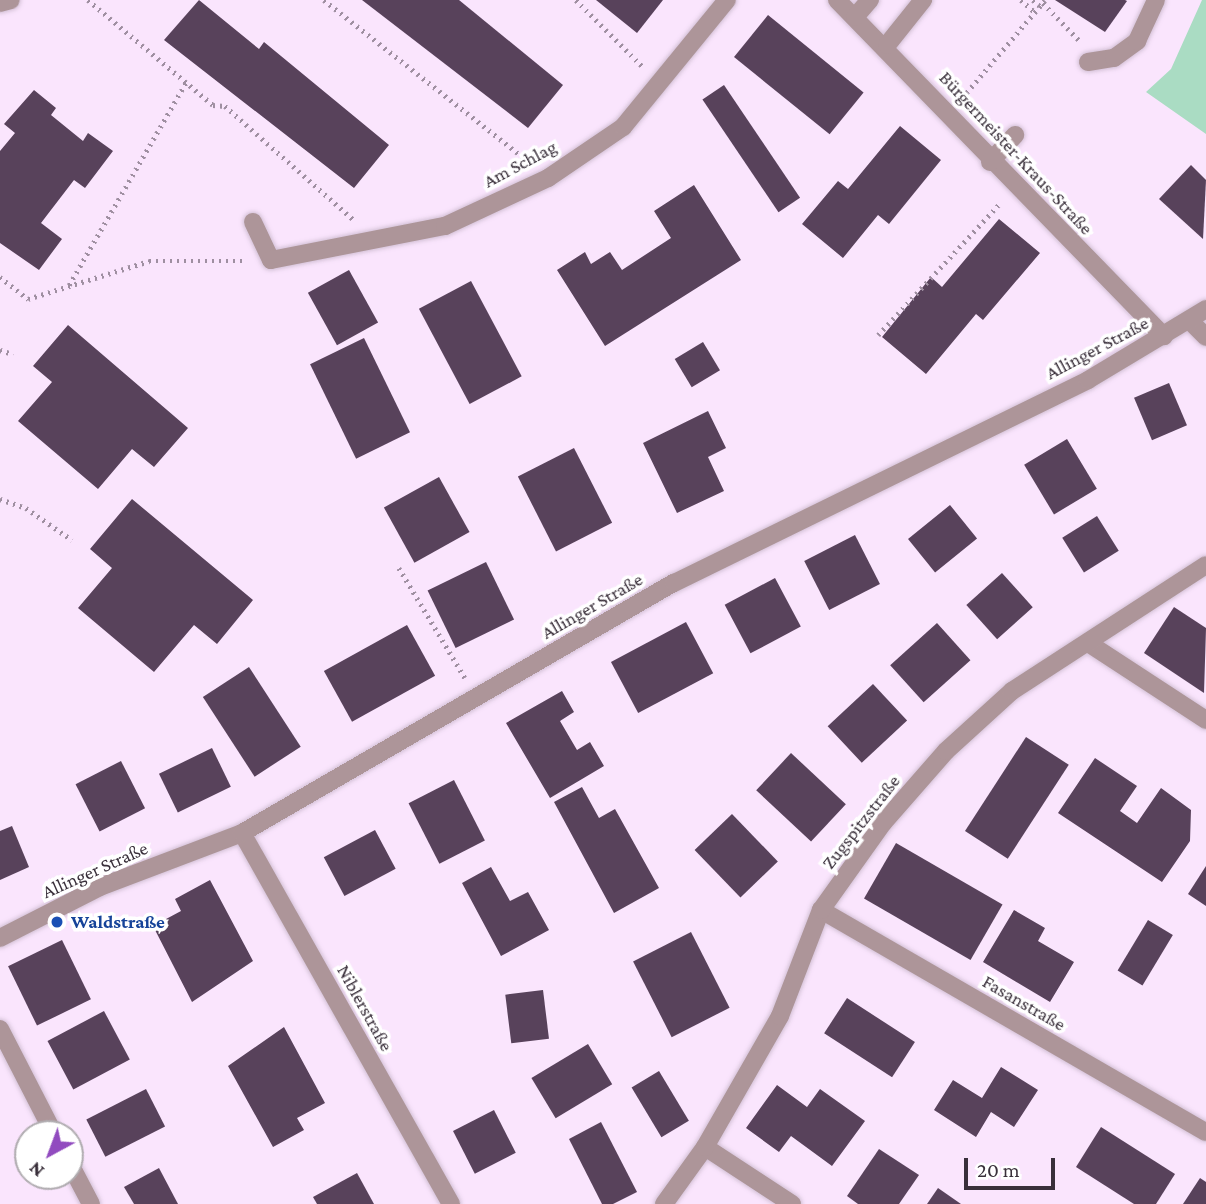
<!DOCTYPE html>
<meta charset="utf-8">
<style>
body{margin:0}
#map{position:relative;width:1206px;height:1204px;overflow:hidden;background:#fae5fd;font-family:"Crimson Pro",serif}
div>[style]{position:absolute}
.green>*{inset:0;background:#aadcc3}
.building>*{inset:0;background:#58425b;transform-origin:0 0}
.path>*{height:4.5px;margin-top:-2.25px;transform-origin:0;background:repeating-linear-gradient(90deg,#9f8fa1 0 2px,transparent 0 7px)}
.roads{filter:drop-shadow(0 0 2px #d3c1d6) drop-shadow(0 0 2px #d3c1d6)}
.minor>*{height:18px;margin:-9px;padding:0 9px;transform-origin:9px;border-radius:9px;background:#ad9599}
.dots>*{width:19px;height:19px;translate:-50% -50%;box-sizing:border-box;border:4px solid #fff;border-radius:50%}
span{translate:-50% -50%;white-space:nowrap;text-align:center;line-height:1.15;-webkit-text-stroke:7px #fff;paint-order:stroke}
.street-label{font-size:19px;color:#392f3a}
.transit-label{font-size:19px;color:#164399;font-weight:700}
.left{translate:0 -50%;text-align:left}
.north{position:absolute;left:14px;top:1120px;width:70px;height:70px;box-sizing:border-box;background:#fff;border:2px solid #b0acb0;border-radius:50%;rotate:221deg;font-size:19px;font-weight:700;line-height:28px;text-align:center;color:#392f3a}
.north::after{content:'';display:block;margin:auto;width:24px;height:32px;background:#914bbf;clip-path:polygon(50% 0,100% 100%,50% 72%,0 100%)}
.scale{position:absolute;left:964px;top:1158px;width:91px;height:32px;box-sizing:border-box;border:4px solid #392f3a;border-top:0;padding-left:9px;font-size:21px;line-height:24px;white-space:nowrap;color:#392f3a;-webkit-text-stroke:5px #fff;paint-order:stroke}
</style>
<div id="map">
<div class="green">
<div style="clip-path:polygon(1202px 0,1206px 0,1206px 134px,1146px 92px,1171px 69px)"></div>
</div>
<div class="building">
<div style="clip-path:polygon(199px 0,259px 49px,264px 42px,389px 145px,354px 188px,164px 40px)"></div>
<div style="clip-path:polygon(362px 0,459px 0,563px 85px,528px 128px)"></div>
<div style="clip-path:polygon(596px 0,663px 0,637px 33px)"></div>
<div style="clip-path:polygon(1055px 0,1125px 0,1127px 1px,1105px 32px)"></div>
<div style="left:768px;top:15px;width:123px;height:54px;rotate:39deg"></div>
<div style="left:724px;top:85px;width:136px;height:26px;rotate:56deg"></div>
<div style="clip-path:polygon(34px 90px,56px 108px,51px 115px,83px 141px,88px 133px,113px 151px,85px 188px,74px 180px,41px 223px,62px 239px,39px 270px,0 243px,0 151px,15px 133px,4px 124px)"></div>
<div style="clip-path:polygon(900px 126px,941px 160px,889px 224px,878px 215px,843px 258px,802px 224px,838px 181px,848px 189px)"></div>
<div style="clip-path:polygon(1191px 165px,1206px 180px,1203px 239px,1159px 199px)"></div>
<div style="clip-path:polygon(694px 185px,741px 260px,605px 346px,557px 270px,585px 252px,591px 264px,610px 252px,622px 270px,671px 238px,654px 211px)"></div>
<div style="clip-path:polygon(999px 219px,1040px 253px,983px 320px,976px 314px,926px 374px,882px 337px,931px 277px,942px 287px)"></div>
<div style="left:349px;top:270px;width:60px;height:47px;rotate:61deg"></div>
<div style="left:471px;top:281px;width:108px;height:59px;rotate:62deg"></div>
<div style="clip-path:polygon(68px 325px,188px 428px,154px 467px,132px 449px,98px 489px,18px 421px,52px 382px,33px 366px)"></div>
<div style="left:364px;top:338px;width:105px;height:60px;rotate:64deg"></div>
<div style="left:703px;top:342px;width:33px;height:33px;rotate:59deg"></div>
<div style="left:1169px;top:383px;width:46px;height:38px;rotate:67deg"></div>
<div style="clip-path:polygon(708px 411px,726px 448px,708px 457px,724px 491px,677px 513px,643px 443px)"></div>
<div style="left:1067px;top:439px;width:58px;height:50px;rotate:59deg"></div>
<div style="left:574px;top:448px;width:84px;height:63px;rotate:63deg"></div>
<div style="left:439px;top:477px;width:63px;height:63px;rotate:61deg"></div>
<div style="clip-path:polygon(132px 499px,253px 600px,217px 644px,194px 625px,154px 672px,78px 608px,112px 568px,90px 549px)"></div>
<div style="left:950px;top:505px;width:43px;height:54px;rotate:51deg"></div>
<div style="left:1097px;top:516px;width:41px;height:41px;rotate:58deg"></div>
<div style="left:855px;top:535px;width:55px;height:57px;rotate:63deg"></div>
<div style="left:486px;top:562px;width:64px;height:65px;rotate:64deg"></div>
<div style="left:1002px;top:573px;width:46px;height:48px;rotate:48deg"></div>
<div style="left:775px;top:578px;width:55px;height:57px;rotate:62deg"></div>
<div style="clip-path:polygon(1174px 607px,1206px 628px,1204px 693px,1144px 653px)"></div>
<div style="left:686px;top:622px;width:58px;height:85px;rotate:62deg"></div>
<div style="left:937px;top:623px;width:50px;height:63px;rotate:48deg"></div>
<div style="left:407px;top:625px;width:58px;height:95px;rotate:61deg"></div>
<div style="left:249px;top:667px;width:95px;height:55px;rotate:57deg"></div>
<div style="left:873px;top:684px;width:50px;height:62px;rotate:47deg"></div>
<div style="clip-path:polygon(562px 691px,574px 712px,560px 721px,577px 750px,590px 742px,604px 766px,550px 798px,506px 723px)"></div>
<div style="left:1026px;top:737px;width:51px;height:112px;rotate:33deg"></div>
<div style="left:212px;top:748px;width:43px;height:59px;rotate:64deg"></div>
<div style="left:791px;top:753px;width:75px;height:51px;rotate:43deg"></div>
<div style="clip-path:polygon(1095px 758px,1137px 786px,1120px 811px,1137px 823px,1161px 788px,1191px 810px,1190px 841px,1162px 882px,1058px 813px)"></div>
<div style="left:121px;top:761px;width:53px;height:51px;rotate:63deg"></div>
<div style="left:454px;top:780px;width:68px;height:51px;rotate:63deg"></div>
<div style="clip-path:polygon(582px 787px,599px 818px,615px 809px,659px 888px,614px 913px,554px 802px)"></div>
<div style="left:732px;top:814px;width:66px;height:52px;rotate:46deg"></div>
<div style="clip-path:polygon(12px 826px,29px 867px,0 880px,0 831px)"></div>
<div style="left:375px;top:830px;width:44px;height:58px;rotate:62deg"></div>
<div style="left:896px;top:843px;width:123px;height:64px;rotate:30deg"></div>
<div style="clip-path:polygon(1206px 866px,1206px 906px,1188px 894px)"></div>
<div style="clip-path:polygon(491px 867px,510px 901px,528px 892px,549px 930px,501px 956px,462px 883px)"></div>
<div style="clip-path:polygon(210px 880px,253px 961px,192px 1002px,153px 926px,181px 911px,175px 899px)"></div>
<div style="clip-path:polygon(1014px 910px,1045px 928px,1038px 941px,1074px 962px,1050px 1002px,983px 962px)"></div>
<div style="left:1148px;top:920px;width:29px;height:59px;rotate:31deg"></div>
<div style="left:691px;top:932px;width:85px;height:65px;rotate:63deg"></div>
<div style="left:62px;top:940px;width:66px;height:60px;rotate:64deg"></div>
<div style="left:543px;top:990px;width:49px;height:38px;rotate:83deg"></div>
<div style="left:847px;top:998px;width:81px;height:42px;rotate:33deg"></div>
<div style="left:104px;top:1011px;width:55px;height:64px;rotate:62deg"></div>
<div style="clip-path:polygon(284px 1027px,325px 1103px,297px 1118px,304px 1130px,273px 1147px,228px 1066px)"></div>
<div style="left:588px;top:1044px;width:47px;height:66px;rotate:59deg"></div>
<div style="clip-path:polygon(1001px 1067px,1038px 1090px,1014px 1127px,991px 1112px,976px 1137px,934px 1110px,953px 1080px,982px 1098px)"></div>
<div style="left:659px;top:1071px;width:58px;height:32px;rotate:59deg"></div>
<div style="clip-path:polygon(777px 1085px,807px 1107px,820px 1089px,865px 1121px,832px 1166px,791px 1136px,779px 1152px,746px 1128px)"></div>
<div style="left:146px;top:1089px;width:42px;height:67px;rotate:63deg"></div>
<div style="left:494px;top:1110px;width:48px;height:46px;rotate:63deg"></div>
<div style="clip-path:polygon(601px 1122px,637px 1192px,613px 1204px,602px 1204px,569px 1139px)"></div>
<div style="clip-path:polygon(1101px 1127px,1175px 1174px,1156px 1204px,1134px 1204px,1076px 1167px)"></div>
<div style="clip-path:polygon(879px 1149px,919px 1175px,899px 1204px,858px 1204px,847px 1196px)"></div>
<div style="clip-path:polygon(159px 1168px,178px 1204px,134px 1204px,124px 1187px)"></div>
<div style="clip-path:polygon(357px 1173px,374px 1204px,317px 1204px,313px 1197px)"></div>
<div style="clip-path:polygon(1200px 1178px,1206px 1182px,1206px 1204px,1183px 1204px)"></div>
<div style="clip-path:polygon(938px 1188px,961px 1204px,927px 1204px)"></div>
</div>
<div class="path">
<div style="left:88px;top:0;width:163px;rotate:40deg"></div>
<div style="left:213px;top:105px;width:12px;rotate:5deg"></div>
<div style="left:225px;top:106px;width:174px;rotate:41.5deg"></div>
<div style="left:324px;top:0;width:261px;rotate:38.3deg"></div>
<div style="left:576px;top:0;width:95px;rotate:45deg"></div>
<div style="left:1021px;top:0;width:18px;rotate:41deg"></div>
<div style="left:1033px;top:0;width:9px;rotate:41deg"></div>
<div style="left:1043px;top:3px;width:52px;rotate:45.8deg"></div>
<div style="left:962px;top:98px;width:128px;rotate:-49.7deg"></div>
<div style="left:0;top:277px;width:36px;rotate:38deg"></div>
<div style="left:28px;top:299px;width:127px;rotate:-17.4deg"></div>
<div style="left:149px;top:261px;width:97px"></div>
<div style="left:69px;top:285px;width:234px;rotate:-60deg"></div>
<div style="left:878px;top:335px;width:181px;rotate:-47.2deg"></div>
<div style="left:0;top:350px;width:14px;rotate:17deg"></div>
<div style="left:0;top:499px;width:28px;rotate:19deg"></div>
<div style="left:26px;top:508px;width:56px;rotate:34.8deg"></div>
<div style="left:399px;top:568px;width:128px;rotate:59deg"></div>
</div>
<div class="roads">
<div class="minor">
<div style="left:837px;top:0;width:469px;rotate:45.8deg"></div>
<div style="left:0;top:3px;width:11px;rotate:-15deg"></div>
<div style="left:855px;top:17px;width:23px;rotate:-49deg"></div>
<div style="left:887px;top:45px;width:58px;rotate:-51.3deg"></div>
<div style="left:1088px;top:62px;width:26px;rotate:-9deg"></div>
<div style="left:1114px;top:58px;width:29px;rotate:-36deg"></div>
<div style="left:1137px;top:41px;width:45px;rotate:-65.1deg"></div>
<div style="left:990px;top:162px;width:37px;rotate:-47deg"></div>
<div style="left:253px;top:222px;width:42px;rotate:64.7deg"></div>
<div style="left:271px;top:260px;width:177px;rotate:-11.1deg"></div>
<div style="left:445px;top:226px;width:114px;rotate:-25deg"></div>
<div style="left:548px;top:178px;width:91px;rotate:-34.2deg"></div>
<div style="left:623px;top:127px;width:164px;rotate:-50.7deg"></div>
<div style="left:1191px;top:322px;width:21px;rotate:45deg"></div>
<div style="left:1088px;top:643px;width:141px;rotate:33.1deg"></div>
<div style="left:242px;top:833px;width:426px;rotate:60.6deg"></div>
<div style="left:821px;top:910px;width:444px;rotate:30deg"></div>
<div style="left:0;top:938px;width:112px;rotate:-27deg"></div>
<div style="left:100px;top:887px;width:152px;rotate:-20.8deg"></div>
<div style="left:242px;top:833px;width:499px;rotate:-30.1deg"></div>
<div style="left:674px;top:583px;width:461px;rotate:-26.1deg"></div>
<div style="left:1088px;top:380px;width:138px;rotate:-31deg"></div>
<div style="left:0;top:1029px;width:118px;rotate:62.8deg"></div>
<div style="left:705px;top:1147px;width:104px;rotate:33.2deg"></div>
<div style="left:70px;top:1164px;width:45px;rotate:62.3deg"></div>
<div style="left:664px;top:1204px;width:70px;rotate:-54.3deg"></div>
<div style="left:705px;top:1147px;width:151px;rotate:-60.2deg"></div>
<div style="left:780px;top:1016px;width:114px;rotate:-68.9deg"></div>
<div style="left:821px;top:910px;width:107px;rotate:-54.5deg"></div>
<div style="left:883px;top:823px;width:96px;rotate:-48.8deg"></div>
<div style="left:946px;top:751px;width:89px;rotate:-42.3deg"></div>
<div style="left:1012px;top:691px;width:231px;rotate:-33deg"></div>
</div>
</div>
<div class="dots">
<div style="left:57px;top:922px;background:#1a4fb4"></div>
</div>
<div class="street-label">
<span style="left:1016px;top:153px;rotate:47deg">Bürgermeister-Kraus-Straße</span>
<span style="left:520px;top:164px;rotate:-28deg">Am Schlag</span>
<span style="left:1097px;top:348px;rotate:-28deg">Allinger Straße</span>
<span style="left:592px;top:606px;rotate:-30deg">Allinger Straße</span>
<span style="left:861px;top:822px;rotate:-52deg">Zugspitzstraße</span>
<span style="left:95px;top:870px;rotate:-24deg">Allinger Straße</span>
<span style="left:1024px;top:1003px;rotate:30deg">Fasanstraße</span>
<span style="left:365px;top:1008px;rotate:61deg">Niblerstraße</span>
</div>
<div class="transit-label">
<span class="left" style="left:71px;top:922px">Waldstraße</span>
</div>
<div class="north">N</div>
<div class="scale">20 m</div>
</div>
